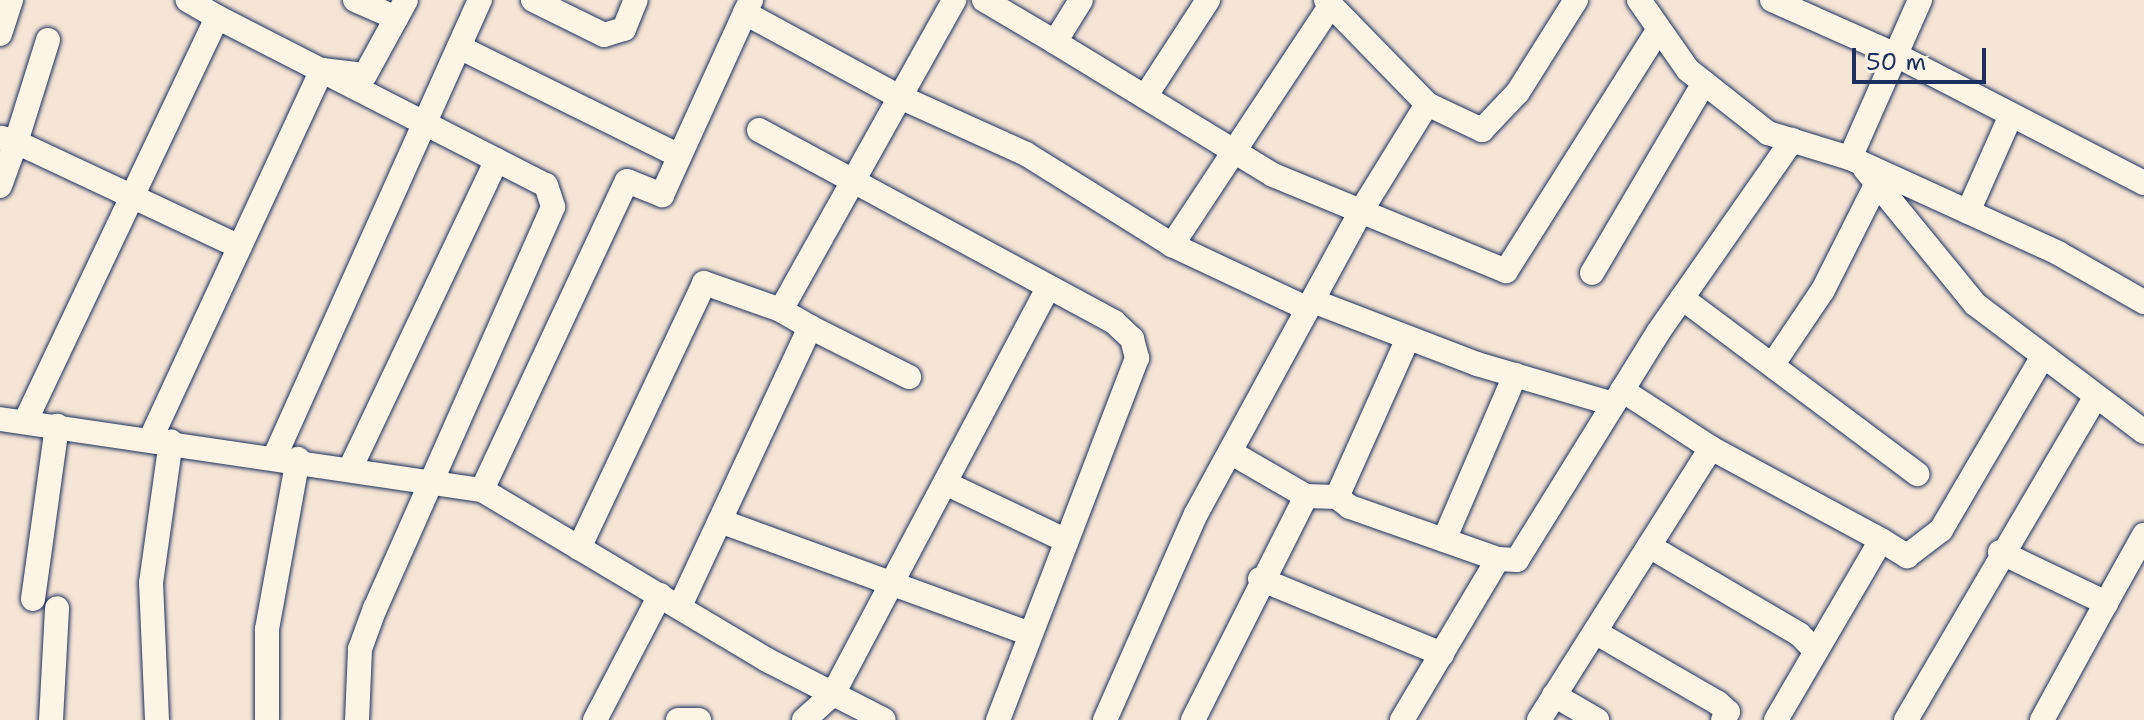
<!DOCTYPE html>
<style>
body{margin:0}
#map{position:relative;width:2144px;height:720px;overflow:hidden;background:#f5e5d5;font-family:"Shantell Sans",sans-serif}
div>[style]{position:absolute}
.roads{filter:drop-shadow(0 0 2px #1b2f5e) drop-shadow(0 0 2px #1b2f5e)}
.minor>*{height:24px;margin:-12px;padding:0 12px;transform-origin:12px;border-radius:12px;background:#fcf5e5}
span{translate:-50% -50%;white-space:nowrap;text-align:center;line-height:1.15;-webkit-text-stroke:6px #fcf5e5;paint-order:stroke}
.scale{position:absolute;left:1852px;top:48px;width:134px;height:36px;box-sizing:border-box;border:4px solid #1b2f5e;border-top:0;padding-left:10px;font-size:24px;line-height:28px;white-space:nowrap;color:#1b2f5e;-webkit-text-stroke:6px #fcf5e5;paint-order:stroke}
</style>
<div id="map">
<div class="roads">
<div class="minor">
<div style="left:355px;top:0;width:45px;rotate:23.7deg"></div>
<div style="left:533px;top:0;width:79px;rotate:26.2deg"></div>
<div style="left:604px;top:35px;width:21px;rotate:-17deg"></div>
<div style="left:624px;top:29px;width:31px;rotate:-68deg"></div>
<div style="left:751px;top:0;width:14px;rotate:115deg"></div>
<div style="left:745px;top:13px;width:176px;rotate:28.5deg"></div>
<div style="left:900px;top:97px;width:138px;rotate:24.3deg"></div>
<div style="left:1026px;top:154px;width:172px;rotate:31.9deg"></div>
<div style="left:1172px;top:245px;width:150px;rotate:25.2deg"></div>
<div style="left:984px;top:0;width:82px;rotate:30.6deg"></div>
<div style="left:1055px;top:42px;width:49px;rotate:-58.2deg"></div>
<div style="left:1326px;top:0;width:145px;rotate:45.8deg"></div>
<div style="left:1427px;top:104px;width:61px;rotate:25.3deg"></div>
<div style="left:1482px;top:130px;width:52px;rotate:-46.5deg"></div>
<div style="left:1518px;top:92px;width:109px;rotate:-57.8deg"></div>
<div style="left:1639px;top:0;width:85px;rotate:55deg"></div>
<div style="left:1688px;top:70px;width:102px;rotate:38.2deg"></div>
<div style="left:1768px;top:133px;width:86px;rotate:17deg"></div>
<div style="left:1850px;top:158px;width:229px;rotate:24.5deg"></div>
<div style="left:2058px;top:253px;width:99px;rotate:29.7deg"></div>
<div style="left:1772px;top:0;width:136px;rotate:23.9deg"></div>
<div style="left:1896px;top:55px;width:279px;rotate:27.3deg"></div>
<div style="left:217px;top:17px;width:369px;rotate:27.1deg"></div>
<div style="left:546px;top:185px;width:23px;rotate:72deg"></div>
<div style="left:553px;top:207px;width:439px;rotate:113.9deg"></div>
<div style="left:375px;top:608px;width:44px;rotate:110.1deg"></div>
<div style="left:360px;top:649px;width:71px;rotate:92.4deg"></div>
<div style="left:0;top:34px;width:36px;rotate:-72deg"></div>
<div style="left:48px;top:40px;width:107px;rotate:107.4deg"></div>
<div style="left:16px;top:142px;width:247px;rotate:25.1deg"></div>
<div style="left:1055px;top:42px;width:255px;rotate:31.4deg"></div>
<div style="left:1273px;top:175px;width:252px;rotate:22.4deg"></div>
<div style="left:1506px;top:271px;width:286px;rotate:-57.7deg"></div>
<div style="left:459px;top:47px;width:246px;rotate:26.3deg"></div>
<div style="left:1145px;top:97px;width:116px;rotate:-57deg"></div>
<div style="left:759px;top:130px;width:404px;rotate:28.4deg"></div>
<div style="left:1114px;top:322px;width:25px;rotate:43deg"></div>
<div style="left:1132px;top:339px;width:20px;rotate:75deg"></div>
<div style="left:1137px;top:358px;width:388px;rotate:111deg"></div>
<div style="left:1850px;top:158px;width:173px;rotate:-66.1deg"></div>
<div style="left:1865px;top:169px;width:174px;rotate:50.8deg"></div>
<div style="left:1975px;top:304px;width:212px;rotate:37.1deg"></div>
<div style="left:0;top:186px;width:47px;rotate:-70deg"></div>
<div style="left:16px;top:142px;width:15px;rotate:-164deg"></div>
<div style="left:1968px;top:212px;width:106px;rotate:-66.1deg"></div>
<div style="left:1172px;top:245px;width:288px;rotate:-56.5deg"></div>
<div style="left:1592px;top:273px;width:221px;rotate:-59.5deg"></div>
<div style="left:1682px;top:298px;width:294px;rotate:36.8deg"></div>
<div style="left:1313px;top:301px;width:176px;rotate:21deg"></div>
<div style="left:1477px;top:364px;width:142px;rotate:16.4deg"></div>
<div style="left:810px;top:327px;width:111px;rotate:26.8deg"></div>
<div style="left:1773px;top:364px;width:89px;rotate:-56deg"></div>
<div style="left:1823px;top:290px;width:120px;rotate:-63.2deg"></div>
<div style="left:1622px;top:390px;width:106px;rotate:33.1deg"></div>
<div style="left:0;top:419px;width:487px;rotate:8.4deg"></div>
<div style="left:482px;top:490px;width:332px;rotate:30.8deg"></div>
<div style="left:767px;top:660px;width:131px;rotate:27.1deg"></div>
<div style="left:25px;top:422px;width:448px;rotate:-64.6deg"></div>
<div style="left:217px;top:17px;width:34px;rotate:-150deg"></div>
<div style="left:151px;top:438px;width:406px;rotate:-65.1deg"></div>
<div style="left:322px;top:70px;width:43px;rotate:6.6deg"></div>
<div style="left:365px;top:75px;width:85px;rotate:-61.3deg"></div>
<div style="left:1230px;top:452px;width:88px;rotate:30.1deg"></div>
<div style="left:1306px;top:496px;width:31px;rotate:2deg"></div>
<div style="left:1337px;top:497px;width:16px;rotate:38deg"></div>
<div style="left:1350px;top:507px;width:157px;rotate:19.4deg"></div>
<div style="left:275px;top:456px;width:500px;rotate:-65.8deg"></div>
<div style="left:350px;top:469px;width:342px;rotate:-64.6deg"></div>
<div style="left:945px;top:483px;width:133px;rotate:25.4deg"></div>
<div style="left:482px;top:490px;width:341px;rotate:-64.9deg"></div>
<div style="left:627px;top:181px;width:38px;rotate:22deg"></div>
<div style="left:662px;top:195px;width:200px;rotate:-65.5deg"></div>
<div style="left:1337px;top:497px;width:174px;rotate:-65.9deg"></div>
<div style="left:720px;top:521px;width:327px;rotate:20deg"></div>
<div style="left:1444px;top:540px;width:180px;rotate:-66.7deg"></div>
<div style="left:1649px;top:546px;width:174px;rotate:30.4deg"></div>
<div style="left:1799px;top:634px;width:24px;rotate:45deg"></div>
<div style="left:579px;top:548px;width:293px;rotate:-64.7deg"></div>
<div style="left:704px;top:283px;width:82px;rotate:19.3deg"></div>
<div style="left:781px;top:310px;width:355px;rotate:-60.8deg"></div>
<div style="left:2000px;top:552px;width:118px;rotate:25.7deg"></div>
<div style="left:2106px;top:603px;width:78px;rotate:-60.8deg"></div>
<div style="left:1260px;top:579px;width:197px;rotate:22.4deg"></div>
<div style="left:33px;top:599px;width:175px;rotate:-82.1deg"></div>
<div style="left:680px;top:606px;width:308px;rotate:-65deg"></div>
<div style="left:810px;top:327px;width:34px;rotate:-150deg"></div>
<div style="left:1595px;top:632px;width:142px;rotate:30deg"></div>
<div style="left:1718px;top:703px;width:13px;rotate:42deg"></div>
<div style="left:1728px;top:712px;width:9px;rotate:122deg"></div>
<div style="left:1554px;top:695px;width:50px;rotate:30.2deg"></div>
<div style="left:51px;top:720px;width:112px;rotate:-86.9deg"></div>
<div style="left:157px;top:720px;width:137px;rotate:-92.5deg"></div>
<div style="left:151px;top:583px;width:143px;rotate:-82deg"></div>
<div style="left:267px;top:720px;width:91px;rotate:-90deg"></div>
<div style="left:267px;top:629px;width:173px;rotate:-79.7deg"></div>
<div style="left:595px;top:720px;width:141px;rotate:-62.5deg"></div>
<div style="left:678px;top:720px;width:21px"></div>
<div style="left:804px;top:720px;width:39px;rotate:-42deg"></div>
<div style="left:833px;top:694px;width:459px;rotate:-62.1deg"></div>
<div style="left:1105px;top:720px;width:225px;rotate:-66.2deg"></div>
<div style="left:1196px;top:514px;width:345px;rotate:-61.4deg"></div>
<div style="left:1361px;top:211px;width:126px;rotate:-58.3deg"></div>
<div style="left:1193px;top:720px;width:251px;rotate:-63.2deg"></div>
<div style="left:1402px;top:720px;width:187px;rotate:-59.2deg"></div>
<div style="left:1498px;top:559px;width:19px;rotate:3deg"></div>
<div style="left:1517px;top:560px;width:269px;rotate:-58.2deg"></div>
<div style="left:1659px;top:331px;width:233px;rotate:-55.1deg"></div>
<div style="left:1539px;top:720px;width:322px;rotate:-57.7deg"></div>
<div style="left:1711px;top:448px;width:193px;rotate:28.4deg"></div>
<div style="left:1776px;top:720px;width:208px;rotate:-59.7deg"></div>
<div style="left:1881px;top:540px;width:31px;rotate:32deg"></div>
<div style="left:1907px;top:556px;width:43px;rotate:-37.4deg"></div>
<div style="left:1941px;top:530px;width:199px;rotate:-59.6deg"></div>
<div style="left:1906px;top:720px;width:372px;rotate:-59.6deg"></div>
<div style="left:2042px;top:720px;width:133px;rotate:-61.3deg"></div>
</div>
</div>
<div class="scale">50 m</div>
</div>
